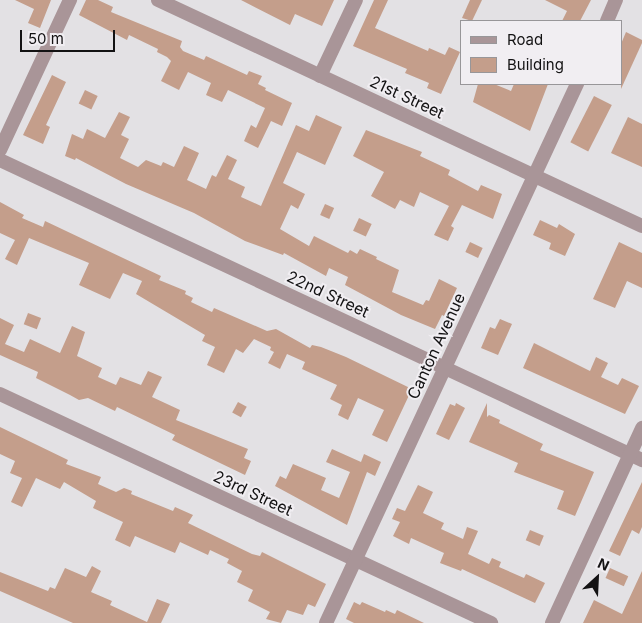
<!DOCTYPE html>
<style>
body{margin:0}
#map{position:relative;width:642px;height:623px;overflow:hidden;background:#e3e1e4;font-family:Inter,sans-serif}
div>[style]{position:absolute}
.building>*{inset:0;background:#c49e8b;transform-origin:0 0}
.minor>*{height:14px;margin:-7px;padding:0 7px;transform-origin:7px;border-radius:7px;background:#a99598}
.tertiary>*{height:14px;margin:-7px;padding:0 7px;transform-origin:7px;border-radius:7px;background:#a99598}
span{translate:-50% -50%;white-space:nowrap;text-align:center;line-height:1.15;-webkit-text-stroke:4px #f1eef2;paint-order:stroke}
.street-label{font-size:16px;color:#131213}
.legend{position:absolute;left:460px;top:20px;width:162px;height:65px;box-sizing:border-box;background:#f1eef2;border:1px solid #989699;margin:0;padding:6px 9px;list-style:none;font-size:15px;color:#131213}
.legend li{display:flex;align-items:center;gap:10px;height:25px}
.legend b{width:25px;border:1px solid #989699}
.north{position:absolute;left:572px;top:553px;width:50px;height:50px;-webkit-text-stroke:4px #f1eef2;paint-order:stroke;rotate:25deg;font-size:14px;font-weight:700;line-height:20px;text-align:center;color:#131213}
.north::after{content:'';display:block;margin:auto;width:18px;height:22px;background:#131213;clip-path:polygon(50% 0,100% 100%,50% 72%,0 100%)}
.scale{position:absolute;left:20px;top:30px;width:95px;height:22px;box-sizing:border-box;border:2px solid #131213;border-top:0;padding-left:6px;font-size:15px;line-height:18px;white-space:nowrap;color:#131213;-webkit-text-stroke:4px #f1eef2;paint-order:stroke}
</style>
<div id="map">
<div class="building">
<div style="clip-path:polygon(15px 0,51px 0,40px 28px,28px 23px,34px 9px)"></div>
<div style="clip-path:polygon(86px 0,98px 0,113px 7px,111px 12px,182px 41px,180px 47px,183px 51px,204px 60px,206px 56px,247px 75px,249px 71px,262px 76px,258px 84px,266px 88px,265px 90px,292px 103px,282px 126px,271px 121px,258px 148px,244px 141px,251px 125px,256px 128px,265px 108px,228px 90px,222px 102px,206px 95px,211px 83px,188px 72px,179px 90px,161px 81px,171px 61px,167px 57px,157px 52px,158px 49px,129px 35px,127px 40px,79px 15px)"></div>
<div style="clip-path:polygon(241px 0,334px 0,322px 26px,295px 14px,290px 25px)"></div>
<div style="clip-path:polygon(374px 0,388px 0,375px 28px,428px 51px,429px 48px,445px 55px,449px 47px,460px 52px,441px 94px,427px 88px,429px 83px,405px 73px,407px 69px,353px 46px)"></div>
<div style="clip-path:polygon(470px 0,482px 0,472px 21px,462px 18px)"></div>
<div style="clip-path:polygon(545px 0,591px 0,580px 21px,562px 21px,567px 11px)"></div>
<div style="clip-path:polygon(626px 32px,642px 40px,642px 43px,621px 89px,621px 44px)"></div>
<div style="clip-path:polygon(52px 75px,66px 82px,46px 125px,50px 127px,43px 144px,23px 135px)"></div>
<div style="clip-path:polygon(478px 84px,494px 84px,511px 91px,514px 84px,548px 84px,530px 131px,473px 102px)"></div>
<div style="left:85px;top:90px;width:14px;height:15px;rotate:25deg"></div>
<div style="left:594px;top:96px;width:20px;height:52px;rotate:27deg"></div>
<div style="clip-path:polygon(119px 112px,130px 117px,121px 135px,129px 139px,120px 158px,138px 167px,146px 160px,161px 166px,163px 162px,174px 167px,184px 146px,199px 153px,187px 180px,206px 189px,212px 175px,216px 177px,227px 155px,237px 160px,228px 179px,245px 187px,241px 197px,261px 206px,296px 125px,309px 131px,316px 115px,342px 127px,325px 165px,297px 152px,283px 183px,305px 194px,298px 209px,291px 205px,280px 229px,309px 246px,314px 236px,348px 253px,350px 250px,357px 254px,360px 249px,377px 257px,376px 259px,399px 270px,392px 292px,423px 305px,426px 300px,429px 301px,439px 279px,457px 288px,444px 316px,442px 315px,435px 329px,401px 315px,345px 285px,348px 277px,329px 268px,326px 276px,284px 253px,283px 255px,245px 241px,194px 213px,126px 184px,76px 158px,75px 160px,65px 156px,72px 134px,83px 139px,87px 129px,105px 138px)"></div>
<div style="clip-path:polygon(628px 117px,642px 124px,642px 167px,611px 153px)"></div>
<div style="clip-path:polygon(366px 130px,422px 152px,420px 156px,450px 170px,448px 175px,478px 191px,481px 185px,502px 194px,493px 219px,462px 205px,451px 226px,454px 228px,448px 241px,434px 235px,449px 206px,420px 192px,414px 207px,400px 200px,395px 209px,371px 196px,384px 172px,353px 156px)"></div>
<div style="clip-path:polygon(0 202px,24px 215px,22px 218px,43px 227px,45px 221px,161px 276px,159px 280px,186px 291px,185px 294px,193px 298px,191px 302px,212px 312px,214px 308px,267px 331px,276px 329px,310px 348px,312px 345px,321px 347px,346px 357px,412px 389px,387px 442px,372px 435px,384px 410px,358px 398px,348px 420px,338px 415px,342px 405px,330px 399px,337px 385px,302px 369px,305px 362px,287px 354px,280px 369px,268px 363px,274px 352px,270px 350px,271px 347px,254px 339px,243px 353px,236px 349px,224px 373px,207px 365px,215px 347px,202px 341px,205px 335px,136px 294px,142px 281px,123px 273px,110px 299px,79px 285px,89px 263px,29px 238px,17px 265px,5px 259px,15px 240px,0 233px)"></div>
<div style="left:325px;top:204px;width:10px;height:12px;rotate:24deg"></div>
<div style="left:359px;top:218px;width:14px;height:14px;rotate:25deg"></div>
<div style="clip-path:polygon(540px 220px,557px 228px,559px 224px,575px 234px,565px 256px,549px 249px,551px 243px,533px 235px)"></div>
<div style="left:470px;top:242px;width:14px;height:11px;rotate:25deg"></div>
<div style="clip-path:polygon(619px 242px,642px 253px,642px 288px,627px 281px,615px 308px,593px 299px)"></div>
<div style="left:28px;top:313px;width:14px;height:12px;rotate:21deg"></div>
<div style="clip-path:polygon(0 318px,14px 325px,5px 344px,24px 352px,30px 339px,60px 353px,72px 326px,85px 332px,77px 356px,102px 368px,98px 377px,116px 385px,120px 377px,141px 385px,148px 371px,162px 377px,152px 397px,180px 410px,176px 420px,248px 449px,244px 458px,251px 461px,245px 475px,172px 440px,175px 435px,117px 407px,115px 411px,88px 398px,79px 400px,70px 395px,36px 378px,38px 372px,0 355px)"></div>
<div style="clip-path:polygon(500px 319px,512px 324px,498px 355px,481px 348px,490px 327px,495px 329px)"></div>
<div style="clip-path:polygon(534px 343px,590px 371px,596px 357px,608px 363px,601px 377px,618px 385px,622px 378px,639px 386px,625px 414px,523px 368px)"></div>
<div style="left:238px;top:402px;width:10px;height:12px;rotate:29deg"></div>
<div style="clip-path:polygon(456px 403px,465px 408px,449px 440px,436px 434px,450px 404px,455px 406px)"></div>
<div style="clip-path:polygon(487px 403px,487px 417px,489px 415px,500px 420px,499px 423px,543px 444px,540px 450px,594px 472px,575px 516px,557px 509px,564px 491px,514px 472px,518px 463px,469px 442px)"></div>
<div style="clip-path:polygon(0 427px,68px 460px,66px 464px,101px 477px,98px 484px,116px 492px,124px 488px,132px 491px,131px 494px,173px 511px,175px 507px,193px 515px,188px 523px,252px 554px,260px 556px,262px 552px,326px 584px,315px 607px,308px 604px,303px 615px,287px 610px,281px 623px,266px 619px,270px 612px,248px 601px,253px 590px,237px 582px,242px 571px,227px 563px,229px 559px,210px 550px,208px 555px,180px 542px,175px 553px,135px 536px,130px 547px,115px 540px,123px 522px,93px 508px,96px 501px,64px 482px,60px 489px,36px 478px,22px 507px,11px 502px,22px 478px,10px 473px,15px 461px,0 454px)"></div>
<div style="clip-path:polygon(332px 449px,361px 462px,364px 454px,381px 462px,375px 476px,367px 472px,347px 525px,275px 486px,280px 476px,286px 479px,293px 464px,326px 478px,321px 490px,339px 498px,350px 472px,326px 462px)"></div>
<div style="clip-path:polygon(642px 482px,642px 527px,639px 534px,632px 530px,620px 556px,609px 551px)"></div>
<div style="clip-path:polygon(418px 485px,433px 492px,423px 513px,444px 523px,441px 529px,463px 539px,467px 527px,478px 531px,468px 554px,489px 564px,492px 558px,501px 562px,499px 567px,524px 578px,526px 574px,545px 583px,535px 603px,462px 569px,461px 571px,440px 563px,444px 553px,411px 538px,409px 544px,393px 536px,400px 522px,392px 519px,397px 508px,405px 511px)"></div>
<div style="left:530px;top:530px;width:15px;height:11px;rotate:23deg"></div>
<div style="clip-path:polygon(92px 566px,101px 571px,91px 592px,112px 601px,110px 605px,147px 622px,157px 599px,170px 604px,161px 623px,73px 623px,0 591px,0 572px,48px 591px,50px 587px,55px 589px,65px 568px,86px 577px)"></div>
<div style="left:610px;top:568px;width:20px;height:11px;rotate:24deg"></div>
<div style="clip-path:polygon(642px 571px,642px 623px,583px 623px,594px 600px,622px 614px)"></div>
<div style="clip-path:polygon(354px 602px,360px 605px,362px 602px,385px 612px,386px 610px,395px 614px,397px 610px,424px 623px,354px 623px,346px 619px)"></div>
</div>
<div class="minor">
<div style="left:158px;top:0;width:534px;rotate:25.03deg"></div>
<div style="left:607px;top:21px;width:23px;rotate:-67deg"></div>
<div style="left:320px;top:76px;width:84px;rotate:-64.7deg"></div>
<div style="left:0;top:150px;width:166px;rotate:-65deg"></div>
<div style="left:0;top:160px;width:709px;rotate:25.05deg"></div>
<div style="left:0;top:394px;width:542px;rotate:25deg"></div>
<div style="left:326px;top:623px;width:595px;rotate:-65.03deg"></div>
</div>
<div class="tertiary">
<div style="left:552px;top:623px;width:215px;rotate:-65.2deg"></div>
</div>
<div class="street-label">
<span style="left:407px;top:97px;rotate:25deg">21st Street</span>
<span style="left:328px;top:294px;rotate:25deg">22nd Street</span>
<span style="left:436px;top:346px;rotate:-65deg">Canton Avenue</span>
<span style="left:253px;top:493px;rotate:25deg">23rd Street</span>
</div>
<ul class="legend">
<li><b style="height:6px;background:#a99598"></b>Road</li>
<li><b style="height:14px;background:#c49e8b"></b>Building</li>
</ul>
<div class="north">N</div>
<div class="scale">50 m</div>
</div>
